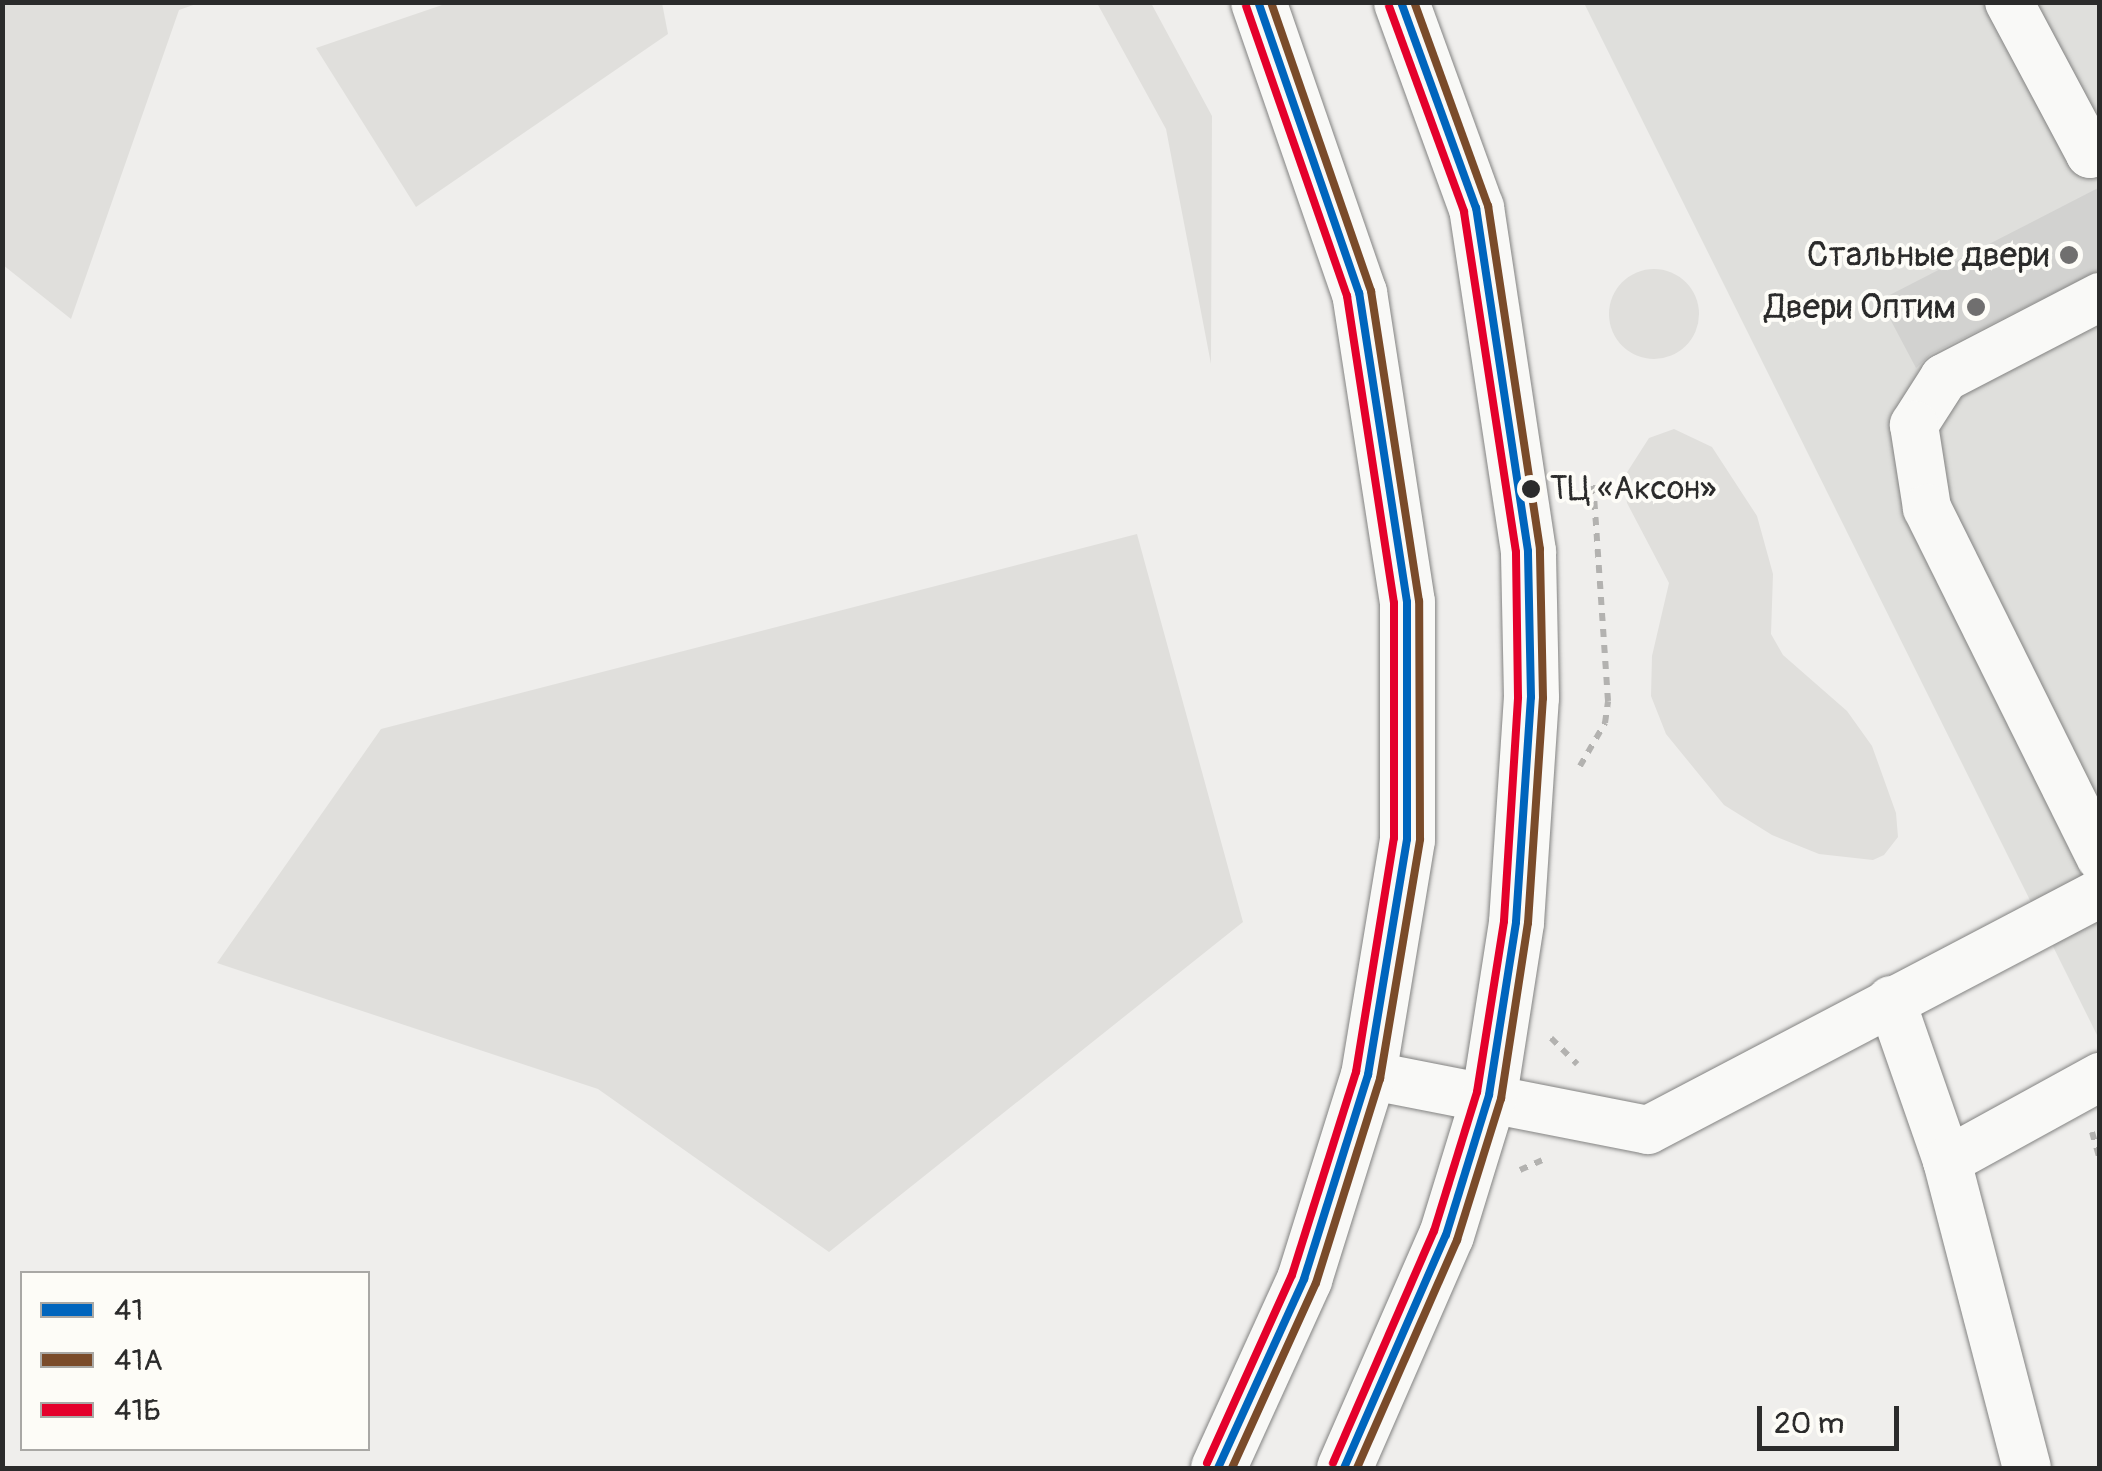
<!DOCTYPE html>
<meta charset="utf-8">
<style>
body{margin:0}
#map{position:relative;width:2102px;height:1471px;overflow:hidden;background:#efeeec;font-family:Pangolin,sans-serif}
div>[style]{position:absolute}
.built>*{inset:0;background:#dfdfdc}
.green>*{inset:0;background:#e0dfdc}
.round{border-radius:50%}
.building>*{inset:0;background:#d2d2d0}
.path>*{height:6px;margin-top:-3px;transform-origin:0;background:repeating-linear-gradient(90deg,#b3b2b0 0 8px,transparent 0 16px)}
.roads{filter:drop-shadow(0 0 2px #838382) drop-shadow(0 0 2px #838382)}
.minor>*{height:48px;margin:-24px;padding:0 24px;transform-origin:24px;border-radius:24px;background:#f9f9f7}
.major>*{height:55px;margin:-27.5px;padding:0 27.5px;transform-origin:27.5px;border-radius:27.5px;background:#f9f9f7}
.bus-1>*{height:8px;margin:-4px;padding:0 4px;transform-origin:4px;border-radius:4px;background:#0065bd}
.bus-2>*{height:8px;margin:-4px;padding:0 4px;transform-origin:4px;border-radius:4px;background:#7a4b2a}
.bus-3>*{height:8px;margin:-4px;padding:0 4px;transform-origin:4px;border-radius:4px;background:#e4002b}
.dots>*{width:28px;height:28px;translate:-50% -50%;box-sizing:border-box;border:5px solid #fdfcf7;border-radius:50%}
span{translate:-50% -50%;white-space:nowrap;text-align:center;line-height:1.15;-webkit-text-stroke:8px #fdfcf7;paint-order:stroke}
.bus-label{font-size:32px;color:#2b2b2b}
.left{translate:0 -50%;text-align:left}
.poi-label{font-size:35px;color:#2b2b2b}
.right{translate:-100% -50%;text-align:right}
.frame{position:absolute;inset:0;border:5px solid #2b2b2b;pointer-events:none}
.legend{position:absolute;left:20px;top:1271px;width:350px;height:180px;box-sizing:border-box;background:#fdfcf7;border:2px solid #a9a8a5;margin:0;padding:12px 18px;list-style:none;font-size:30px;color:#2b2b2b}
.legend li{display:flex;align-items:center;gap:20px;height:50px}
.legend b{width:50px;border:2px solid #a9a8a5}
.scale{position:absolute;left:1757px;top:1406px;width:142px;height:45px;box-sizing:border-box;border:5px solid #2b2b2b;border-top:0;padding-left:12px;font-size:30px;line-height:35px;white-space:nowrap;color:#2b2b2b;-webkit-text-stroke:8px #fdfcf7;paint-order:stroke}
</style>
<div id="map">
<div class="built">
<div style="clip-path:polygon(1584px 3px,2099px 3px,2099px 1039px)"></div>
</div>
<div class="green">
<div style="clip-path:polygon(2px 3px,199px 3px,179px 10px,71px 319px,3px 265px)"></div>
<div style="clip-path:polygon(448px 3px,662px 3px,668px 34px,416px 207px,316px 48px)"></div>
<div style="clip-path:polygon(1097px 3px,1151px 3px,1212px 116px,1211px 364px,1166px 129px)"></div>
<div class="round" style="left:1609px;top:269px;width:90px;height:90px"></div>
<div style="clip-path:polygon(1674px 429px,1712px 447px,1757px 516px,1773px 574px,1771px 634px,1783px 655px,1847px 711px,1872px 746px,1896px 813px,1898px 837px,1884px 855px,1873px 860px,1819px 854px,1772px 835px,1724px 805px,1666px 734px,1651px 696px,1652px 656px,1669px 583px,1627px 503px,1624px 477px,1649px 438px)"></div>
<div style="clip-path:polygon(1137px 534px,1243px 922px,829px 1252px,598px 1089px,217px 963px,381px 729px)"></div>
</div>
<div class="building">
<div style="clip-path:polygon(2100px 187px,2100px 270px,1931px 354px,1916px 368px,1880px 300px)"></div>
</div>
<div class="path">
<div style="left:1580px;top:766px;width:50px;rotate:-59.8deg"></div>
<div style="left:1605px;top:723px;width:22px;rotate:-82deg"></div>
<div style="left:1608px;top:701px;width:223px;rotate:-93.9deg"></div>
<div style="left:1551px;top:1038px;width:37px;rotate:45deg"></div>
<div style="left:2092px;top:1132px;width:29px;rotate:74deg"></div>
<div style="left:1520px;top:1170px;width:24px;rotate:-24deg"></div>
</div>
<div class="roads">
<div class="minor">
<div style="left:2009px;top:2px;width:172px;rotate:61.9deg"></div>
<div style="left:2090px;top:154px;width:12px;rotate:-31deg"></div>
<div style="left:2100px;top:297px;width:176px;rotate:152.6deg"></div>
<div style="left:1944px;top:378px;width:56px;rotate:122.6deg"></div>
<div style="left:1914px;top:425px;width:84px;rotate:81.1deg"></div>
<div style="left:1927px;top:508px;width:390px;rotate:63.6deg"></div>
<div style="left:1891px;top:1000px;width:170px;rotate:70.8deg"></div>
<div style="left:1947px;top:1161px;width:317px;rotate:75.4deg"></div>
<div style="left:1368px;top:1075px;width:285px;rotate:11.1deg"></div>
<div style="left:1648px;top:1130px;width:510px;rotate:-27.67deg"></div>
<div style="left:1947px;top:1161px;width:175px;rotate:-28.8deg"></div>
</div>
<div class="major">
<div style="left:1218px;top:1468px;width:208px;rotate:-65.5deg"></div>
<div style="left:1304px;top:1279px;width:214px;rotate:-72.6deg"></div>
<div style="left:1368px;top:1075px;width:239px;rotate:-80.6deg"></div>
<div style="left:1407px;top:839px;width:237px;rotate:-90deg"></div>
<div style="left:1407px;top:602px;width:313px;rotate:-98.8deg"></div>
<div style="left:1359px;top:293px;width:308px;rotate:-109.1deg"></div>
<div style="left:1344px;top:1468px;width:254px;rotate:-66.4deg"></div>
<div style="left:1446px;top:1235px;width:146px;rotate:-72.9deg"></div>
<div style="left:1489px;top:1095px;width:175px;rotate:-81.1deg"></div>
<div style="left:1516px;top:922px;width:225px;rotate:-86.2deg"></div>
<div style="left:1531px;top:697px;width:146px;rotate:-91.2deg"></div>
<div style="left:1528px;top:551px;width:347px;rotate:-98.6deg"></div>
<div style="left:1476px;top:208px;width:219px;rotate:-110deg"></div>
</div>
</div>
<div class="bus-1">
<div style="left:1218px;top:1468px;width:208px;rotate:-65.5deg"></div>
<div style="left:1304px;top:1279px;width:214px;rotate:-72.6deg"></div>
<div style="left:1368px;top:1075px;width:239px;rotate:-80.6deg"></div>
<div style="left:1407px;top:839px;width:237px;rotate:-90deg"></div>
<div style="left:1407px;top:602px;width:313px;rotate:-98.8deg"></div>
<div style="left:1359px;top:293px;width:308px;rotate:-109.1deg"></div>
<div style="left:1344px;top:1468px;width:254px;rotate:-66.4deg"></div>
<div style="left:1446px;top:1235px;width:146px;rotate:-72.9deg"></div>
<div style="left:1489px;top:1095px;width:175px;rotate:-81.1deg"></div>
<div style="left:1516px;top:922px;width:225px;rotate:-86.2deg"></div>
<div style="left:1531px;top:697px;width:146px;rotate:-91.2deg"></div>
<div style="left:1528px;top:551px;width:347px;rotate:-98.6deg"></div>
<div style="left:1476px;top:208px;width:219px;rotate:-110deg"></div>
</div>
<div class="bus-2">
<div style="left:1232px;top:1468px;width:203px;rotate:-65.6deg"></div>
<div style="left:1316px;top:1283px;width:214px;rotate:-72.6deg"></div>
<div style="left:1380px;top:1079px;width:243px;rotate:-80.5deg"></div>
<div style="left:1420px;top:839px;width:238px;rotate:-90.2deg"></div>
<div style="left:1419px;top:601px;width:314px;rotate:-98.8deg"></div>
<div style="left:1371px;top:291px;width:306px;rotate:-109.1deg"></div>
<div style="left:1357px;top:1468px;width:249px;rotate:-66.3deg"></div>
<div style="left:1457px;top:1240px;width:148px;rotate:-72.7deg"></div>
<div style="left:1501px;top:1099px;width:178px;rotate:-81.3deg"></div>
<div style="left:1528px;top:923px;width:225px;rotate:-86.2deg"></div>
<div style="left:1543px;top:698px;width:149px;rotate:-91.2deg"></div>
<div style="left:1540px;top:549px;width:347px;rotate:-98.6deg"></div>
<div style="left:1488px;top:206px;width:217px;rotate:-109.9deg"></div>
</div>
<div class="bus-3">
<div style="left:1207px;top:1463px;width:206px;rotate:-65.7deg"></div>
<div style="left:1292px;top:1275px;width:213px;rotate:-72.5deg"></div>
<div style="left:1356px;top:1072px;width:237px;rotate:-80.8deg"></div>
<div style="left:1394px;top:838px;width:235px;rotate:-90deg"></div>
<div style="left:1394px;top:603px;width:311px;rotate:-98.7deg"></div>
<div style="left:1347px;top:296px;width:307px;rotate:-109.2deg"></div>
<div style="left:1333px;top:1463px;width:253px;rotate:-66.5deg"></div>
<div style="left:1434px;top:1231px;width:145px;rotate:-72.8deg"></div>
<div style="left:1477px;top:1092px;width:173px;rotate:-81deg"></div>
<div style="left:1504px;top:921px;width:224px;rotate:-86.4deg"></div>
<div style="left:1518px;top:697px;width:145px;rotate:-90.8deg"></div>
<div style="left:1516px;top:552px;width:345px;rotate:-98.7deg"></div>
<div style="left:1464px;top:211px;width:218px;rotate:-110.1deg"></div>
</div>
<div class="dots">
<div style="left:2069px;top:255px;background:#706f6f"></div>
<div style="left:1976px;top:307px;background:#706f6f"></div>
<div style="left:1531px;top:489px;background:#2b2b2b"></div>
</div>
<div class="bus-label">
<span class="left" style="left:1550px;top:489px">ТЦ «Аксон»</span>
</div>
<div class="poi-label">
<span class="right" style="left:2049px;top:255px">Стальные двери</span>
<span class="right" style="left:1956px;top:307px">Двери Оптим</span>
</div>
<div class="frame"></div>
<ul class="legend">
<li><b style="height:12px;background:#0065bd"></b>41</li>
<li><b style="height:12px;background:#7a4b2a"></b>41А</li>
<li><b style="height:12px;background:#e4002b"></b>41Б</li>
</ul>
<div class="scale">20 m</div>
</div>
